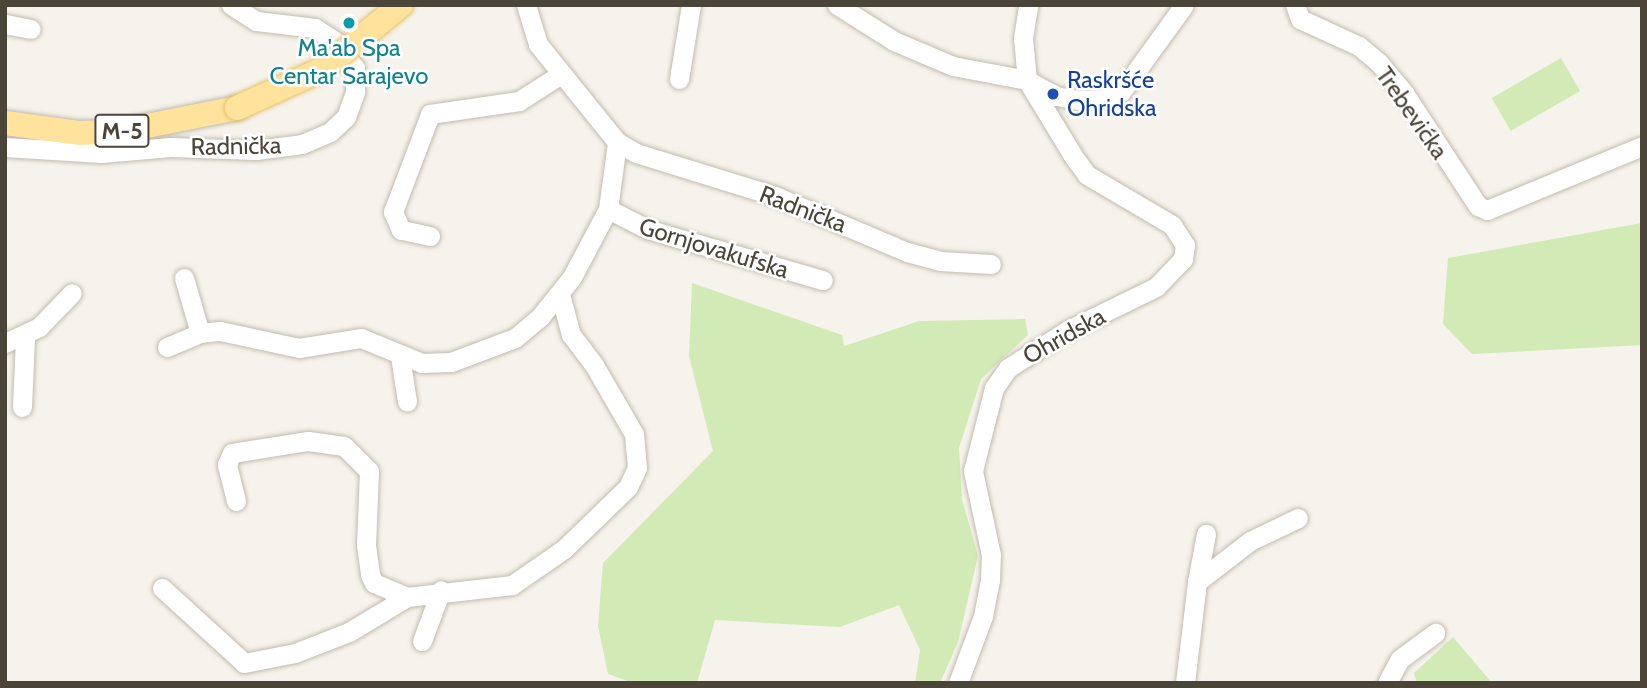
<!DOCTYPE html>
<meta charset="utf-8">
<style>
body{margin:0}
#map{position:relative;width:1647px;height:688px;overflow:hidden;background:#f6f3ec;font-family:Cabin,sans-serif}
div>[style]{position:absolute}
.green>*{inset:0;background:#d2eab5;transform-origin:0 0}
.roads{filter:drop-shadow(0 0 2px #c2bbae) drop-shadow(0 0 2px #c2bbae)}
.minor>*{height:19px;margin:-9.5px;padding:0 9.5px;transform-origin:9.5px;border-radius:9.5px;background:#fff}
.major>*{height:24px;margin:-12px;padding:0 12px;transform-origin:12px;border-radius:12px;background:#ffe39c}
.bridges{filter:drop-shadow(0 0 2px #e6c16a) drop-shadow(0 0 2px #e6c16a)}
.major-bridge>*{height:24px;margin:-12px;padding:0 12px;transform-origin:12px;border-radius:12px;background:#ffe39c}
.dots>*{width:19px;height:19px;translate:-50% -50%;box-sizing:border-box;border:4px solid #fff;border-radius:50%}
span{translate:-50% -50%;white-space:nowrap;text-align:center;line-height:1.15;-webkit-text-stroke:5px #fff;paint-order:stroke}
.shield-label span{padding:2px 5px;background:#fff;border:2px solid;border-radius:5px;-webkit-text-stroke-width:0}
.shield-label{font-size:23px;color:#4b4439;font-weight:700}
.culture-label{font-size:24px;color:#0d838f}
.transit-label{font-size:24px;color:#164399}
.left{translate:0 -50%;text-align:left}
.street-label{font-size:24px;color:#4b4439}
.frame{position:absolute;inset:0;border:7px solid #4b4439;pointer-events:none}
</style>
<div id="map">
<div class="green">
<div style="left:1561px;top:58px;width:38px;height:80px;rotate:60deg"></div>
<div style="clip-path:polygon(1642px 223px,1642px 345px,1472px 354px,1443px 324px,1448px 258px)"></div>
<div style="clip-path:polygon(692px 283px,842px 335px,844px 346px,919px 321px,1025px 319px,1028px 335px,981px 379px,959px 448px,962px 499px,978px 556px,958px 642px,940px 683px,915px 683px,920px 650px,899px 605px,840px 627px,715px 620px,697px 683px,633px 683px,608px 674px,598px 626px,603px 563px,713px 451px,689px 356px)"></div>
<div style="clip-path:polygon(1453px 637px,1492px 683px,1417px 683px,1414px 673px)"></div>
</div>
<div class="roads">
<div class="minor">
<div style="left:837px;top:5px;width:67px;rotate:32.3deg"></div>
<div style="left:894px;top:41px;width:64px;rotate:23deg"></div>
<div style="left:953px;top:66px;width:75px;rotate:10.7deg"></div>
<div style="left:1027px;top:80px;width:33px;rotate:29deg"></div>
<div style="left:1056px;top:96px;width:23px;rotate:10deg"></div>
<div style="left:1079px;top:100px;width:24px;rotate:-2deg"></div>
<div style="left:1103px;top:99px;width:19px;rotate:-21deg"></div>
<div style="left:1121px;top:92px;width:107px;rotate:-54.1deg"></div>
<div style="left:1295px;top:5px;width:15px;rotate:70deg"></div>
<div style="left:1300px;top:19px;width:65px;rotate:24.6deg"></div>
<div style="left:1359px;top:46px;width:26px;rotate:40deg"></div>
<div style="left:1379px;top:63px;width:39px;rotate:50deg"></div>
<div style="left:1404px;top:93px;width:135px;rotate:56.8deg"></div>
<div style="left:1478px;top:206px;width:10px;rotate:24deg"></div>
<div style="left:1487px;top:210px;width:168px;rotate:-22.4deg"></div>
<div style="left:5px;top:24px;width:26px;rotate:11deg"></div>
<div style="left:679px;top:79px;width:75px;rotate:-80.8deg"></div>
<div style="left:617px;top:142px;width:22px;rotate:30deg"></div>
<div style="left:636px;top:153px;width:145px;rotate:17.2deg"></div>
<div style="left:775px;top:196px;width:143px;rotate:23deg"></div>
<div style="left:907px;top:252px;width:34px;rotate:15deg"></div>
<div style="left:940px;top:261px;width:51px;rotate:3.4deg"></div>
<div style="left:5px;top:147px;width:96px;rotate:3.6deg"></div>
<div style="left:101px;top:153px;width:70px;rotate:-4.9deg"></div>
<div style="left:171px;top:147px;width:85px;rotate:2deg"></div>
<div style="left:256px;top:150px;width:46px;rotate:-7.4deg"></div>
<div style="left:302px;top:144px;width:30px;rotate:-23deg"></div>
<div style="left:330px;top:132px;width:22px;rotate:-43deg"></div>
<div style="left:346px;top:117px;width:27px;rotate:-70deg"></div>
<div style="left:355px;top:92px;width:24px;rotate:-90deg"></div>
<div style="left:355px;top:68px;width:34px;rotate:-127deg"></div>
<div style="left:335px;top:41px;width:24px;rotate:-147deg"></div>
<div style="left:315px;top:28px;width:59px;rotate:-173.2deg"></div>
<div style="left:256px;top:21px;width:30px;rotate:-147deg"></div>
<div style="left:608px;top:209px;width:44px;rotate:27.1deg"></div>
<div style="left:647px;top:229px;width:183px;rotate:16.2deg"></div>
<div style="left:430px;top:236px;width:30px;rotate:-168deg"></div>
<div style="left:401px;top:230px;width:20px;rotate:-114deg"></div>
<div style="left:393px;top:212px;width:105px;rotate:-69.3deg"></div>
<div style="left:430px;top:114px;width:90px;rotate:-8.3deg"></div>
<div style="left:519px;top:101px;width:50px;rotate:-32.7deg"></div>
<div style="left:184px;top:278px;width:57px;rotate:73.8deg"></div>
<div style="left:5px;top:343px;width:38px;rotate:-25deg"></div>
<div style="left:39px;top:327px;width:47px;rotate:-45.9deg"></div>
<div style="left:167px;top:347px;width:36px;rotate:-23deg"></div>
<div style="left:200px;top:333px;width:20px;rotate:-6deg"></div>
<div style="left:220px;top:331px;width:81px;rotate:12.1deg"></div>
<div style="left:299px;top:348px;width:63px;rotate:-9.2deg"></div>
<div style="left:361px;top:338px;width:66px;rotate:22.3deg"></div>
<div style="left:422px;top:363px;width:29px;rotate:-2deg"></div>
<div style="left:451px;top:362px;width:68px;rotate:-20.6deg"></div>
<div style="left:515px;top:338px;width:33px;rotate:-40deg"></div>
<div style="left:540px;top:317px;width:51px;rotate:-51.3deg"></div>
<div style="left:572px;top:277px;width:77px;rotate:-62.1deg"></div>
<div style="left:608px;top:209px;width:68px;rotate:-82.3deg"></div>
<div style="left:617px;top:142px;width:126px;rotate:-128.9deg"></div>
<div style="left:538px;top:44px;width:41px;rotate:-107.1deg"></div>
<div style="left:400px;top:356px;width:46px;rotate:81.2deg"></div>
<div style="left:22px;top:407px;width:70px;rotate:-87.5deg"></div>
<div style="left:236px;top:501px;width:38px;rotate:-104deg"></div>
<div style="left:227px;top:464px;width:12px;rotate:-66deg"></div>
<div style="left:232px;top:453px;width:77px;rotate:-9deg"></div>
<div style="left:308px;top:441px;width:36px;rotate:8deg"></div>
<div style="left:344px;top:446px;width:35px;rotate:45deg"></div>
<div style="left:369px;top:471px;width:74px;rotate:92.3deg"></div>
<div style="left:366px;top:545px;width:30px;rotate:82deg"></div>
<div style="left:370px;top:575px;width:9px;rotate:63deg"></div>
<div style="left:374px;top:583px;width:36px;rotate:23deg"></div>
<div style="left:1197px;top:582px;width:49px;rotate:-79.4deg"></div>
<div style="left:162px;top:588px;width:111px;rotate:42.4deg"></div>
<div style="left:244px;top:663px;width:52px;rotate:-11.1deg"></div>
<div style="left:295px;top:653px;width:58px;rotate:-21.3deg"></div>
<div style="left:349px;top:632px;width:68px;rotate:-31.1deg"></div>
<div style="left:407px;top:597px;width:106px;rotate:-6.5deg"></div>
<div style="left:512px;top:585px;width:63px;rotate:-34.7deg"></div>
<div style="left:564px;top:549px;width:89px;rotate:-44.1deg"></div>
<div style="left:628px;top:487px;width:21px;rotate:-65deg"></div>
<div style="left:637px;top:468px;width:34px;rotate:-95deg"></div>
<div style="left:634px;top:434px;width:80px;rotate:-120.1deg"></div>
<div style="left:594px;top:365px;width:38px;rotate:-127deg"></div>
<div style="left:571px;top:335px;width:42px;rotate:-105deg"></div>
<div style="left:422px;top:641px;width:54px;rotate:-69.6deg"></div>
<div style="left:958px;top:683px;width:72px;rotate:-69.5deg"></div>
<div style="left:983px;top:616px;width:37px;rotate:-79deg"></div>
<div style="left:990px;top:580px;width:25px;rotate:-88deg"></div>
<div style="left:991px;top:555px;width:86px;rotate:-102.1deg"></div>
<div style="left:973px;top:471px;width:86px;rotate:-75.8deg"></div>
<div style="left:994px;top:388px;width:24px;rotate:-55deg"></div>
<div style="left:1008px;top:368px;width:71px;rotate:-32.3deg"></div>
<div style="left:1068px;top:330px;width:98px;rotate:-26deg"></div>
<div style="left:1156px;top:287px;width:39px;rotate:-46deg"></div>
<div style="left:1183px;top:259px;width:14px;rotate:-82deg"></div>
<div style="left:1185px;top:245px;width:24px;rotate:-123deg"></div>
<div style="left:1172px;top:225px;width:99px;rotate:-149.5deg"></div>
<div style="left:1087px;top:175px;width:26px;rotate:-126deg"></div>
<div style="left:1072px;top:154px;width:87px;rotate:-121.3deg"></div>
<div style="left:1027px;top:80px;width:42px;rotate:-95.4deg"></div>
<div style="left:1023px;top:38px;width:33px;rotate:-81deg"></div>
<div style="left:1185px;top:683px;width:102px;rotate:-83.2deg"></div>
<div style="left:1197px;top:582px;width:67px;rotate:-37.7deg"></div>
<div style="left:1250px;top:541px;width:53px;rotate:-25.6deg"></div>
<div style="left:1387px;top:683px;width:27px;rotate:-62deg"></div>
<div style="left:1400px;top:659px;width:44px;rotate:-36.6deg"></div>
</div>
<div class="major">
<div style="left:5px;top:123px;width:76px;rotate:7.6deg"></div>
<div style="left:80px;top:133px;width:37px;rotate:-2deg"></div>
<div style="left:117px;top:132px;width:122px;rotate:-11.3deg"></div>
</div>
</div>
<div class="bridges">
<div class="major-bridge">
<div style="left:237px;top:108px;width:94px;rotate:-24.4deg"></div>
<div style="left:323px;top:69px;width:101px;rotate:-39.4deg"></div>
</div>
</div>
<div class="dots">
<div style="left:349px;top:23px;background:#0f9aa8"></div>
<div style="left:1053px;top:94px;background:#1a4fb4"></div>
</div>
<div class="shield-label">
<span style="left:122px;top:131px">M-5</span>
</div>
<div class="culture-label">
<span style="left:349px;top:62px">Ma'ab Spa<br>Centar Sarajevo</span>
</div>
<div class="transit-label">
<span class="left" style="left:1067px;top:94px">Raskršće<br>Ohridska</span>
</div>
<div class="street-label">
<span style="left:1412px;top:113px;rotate:55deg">Trebevićka</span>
<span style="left:236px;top:146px;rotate:-1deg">Radnička</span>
<span style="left:803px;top:209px;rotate:21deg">Radnička</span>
<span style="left:714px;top:248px;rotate:17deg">Gornjovakufska</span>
<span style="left:1064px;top:336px;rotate:-29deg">Ohridska</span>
</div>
<div class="frame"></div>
</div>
